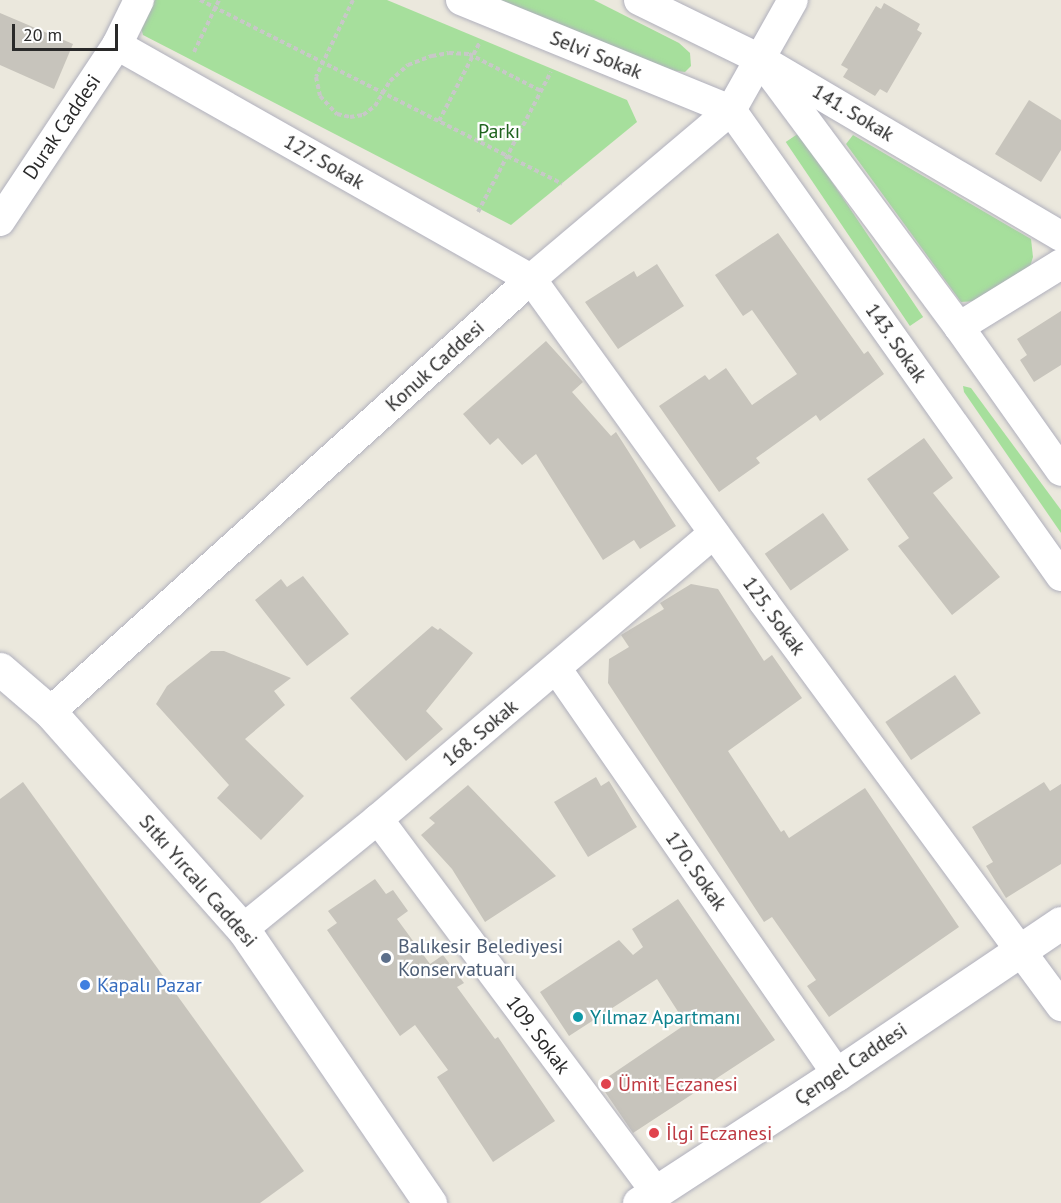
<!DOCTYPE html>
<meta charset="utf-8">
<style>
body{margin:0}
#map{position:relative;width:1061px;height:1203px;overflow:hidden;background:#ebe8dd;font-family:"PT Sans",sans-serif}
div>[style]{position:absolute}
.green>*{inset:0;background:#a6df9c;transform-origin:0 0}
.building>*{inset:0;background:#c7c4bc;transform-origin:0 0}
.path>*{height:4px;margin-top:-2px;transform-origin:0;background:repeating-linear-gradient(90deg,#c8c8c8 0 4.5px,transparent 0 7.5px)}
.roads{filter:drop-shadow(0 0 2px #b0b0bd) drop-shadow(0 0 2px #b0b0bd)}
.street>*{height:30px;margin:-15px;padding:0 15px;transform-origin:15px;border-radius:15px;background:#fff}
.secondary>*{height:33px;margin:-16.5px;padding:0 16.5px;transform-origin:16.5px;border-radius:16.5px;background:#fff}
.dots>*{width:16px;height:16px;translate:-50% -50%;box-sizing:border-box;border:3px solid #fff;border-radius:50%}
span{translate:-50% -50%;white-space:nowrap;text-align:center;line-height:1.15;-webkit-text-stroke:4.5px #fff;paint-order:stroke}
.street-label{font-size:20px;color:#2a2a2a}
.park-label{font-size:20px;color:#1f631e}
.service-label{font-size:20px;color:#4e5e75}
.left{translate:0 -50%;text-align:left}
.shop-label{font-size:20px;color:#366cbe}
.culture-label{font-size:20px;color:#0d838f}
.health-label{font-size:20px;color:#be3a42}
.scale{position:absolute;left:12px;top:24px;width:106px;height:27px;box-sizing:border-box;border:3px solid #2a2a2a;border-top:0;padding-left:8px;font-size:18px;line-height:21px;white-space:nowrap;color:#2a2a2a;-webkit-text-stroke:4px #fff;paint-order:stroke}
</style>
<div id="map">
<div class="green">
<div style="clip-path:polygon(155px 0,387px 0,627px 100px,637px 122px,511px 225px,143px 35px,141px 28px)"></div>
<div style="clip-path:polygon(497px 0,594px 0,679px 43px,690px 53px,691px 66px,685px 72px,669px 70px)"></div>
<div style="left:799px;top:133px;width:222px;height:16px;rotate:56deg"></div>
<div style="clip-path:polygon(853px 135px,1031px 239px,1033px 257px,1029px 270px,977px 301px,961px 302px,846px 144px)"></div>
<div style="clip-path:polygon(963px 386px,971px 388px,1061px 510px,1061px 533px,964px 392px)"></div>
</div>
<div class="building">
<div style="clip-path:polygon(884px 3px,920px 24px,917px 30px,922px 33px,887px 93px,880px 89px,875px 96px,843px 77px,848px 69px,841px 65px,876px 6px,881px 9px)"></div>
<div style="clip-path:polygon(0 13px,73px 44px,54px 89px,0 65px)"></div>
<div style="clip-path:polygon(1029px 100px,1061px 120px,1061px 150px,1041px 182px,995px 154px)"></div>
<div style="clip-path:polygon(778px 233px,864px 354px,868px 351px,884px 374px,820px 421px,816px 415px,756px 458px,760px 463px,719px 492px,659px 406px,705px 375px,709px 380px,726px 368px,752px 405px,797px 374px,752px 310px,743px 316px,715px 275px)"></div>
<div style="clip-path:polygon(657px 264px,684px 306px,618px 349px,585px 302px,634px 271px,637px 277px)"></div>
<div style="clip-path:polygon(1061px 311px,1061px 365px,1034px 382px,1020px 360px,1027px 355px,1017px 339px)"></div>
<div style="clip-path:polygon(546px 341px,583px 382px,572px 392px,611px 436px,616px 432px,676px 526px,640px 549px,634px 540px,603px 560px,536px 454px,522px 465px,498px 438px,490px 445px,463px 414px)"></div>
<div style="clip-path:polygon(924px 438px,953px 478px,933px 493px,1000px 577px,952px 615px,898px 546px,909px 538px,867px 479px)"></div>
<div style="left:823px;top:513px;width:45px;height:71px;rotate:55deg"></div>
<div style="clip-path:polygon(303px 576px,349px 634px,307px 666px,255px 600px,281px 579px,287px 587px)"></div>
<div style="clip-path:polygon(691px 584px,718px 589px,764px 661px,772px 655px,802px 698px,728px 751px,781px 832px,784px 830px,789px 838px,865px 788px,959px 927px,829px 1017px,807px 986px,816px 980px,772px 917px,764px 922px,608px 683px,609px 659px,629px 647px,621px 635px,664px 609px,660px 603px)"></div>
<div style="clip-path:polygon(432px 626px,438px 630px,440px 628px,473px 653px,426px 711px,443px 729px,406px 761px,350px 698px)"></div>
<div style="clip-path:polygon(211px 651px,224px 651px,291px 678px,274px 691px,285px 705px,245px 739px,304px 796px,261px 840px,217px 798px,229px 785px,156px 704px,167px 686px)"></div>
<div style="left:955px;top:675px;width:46px;height:84px;rotate:56deg"></div>
<div style="clip-path:polygon(596px 777px,601px 786px,609px 781px,637px 827px,588px 857px,554px 802px)"></div>
<div style="clip-path:polygon(23px 782px,304px 1171px,260px 1203px,0 1203px,0 799px)"></div>
<div style="clip-path:polygon(1044px 782px,1050px 791px,1061px 784px,1061px 864px,1006px 898px,986px 866px,993px 862px,972px 827px)"></div>
<div style="clip-path:polygon(468px 785px,556px 876px,485px 922px,452px 869px,421px 835px,435px 823px,429px 818px)"></div>
<div style="clip-path:polygon(375px 879px,386px 894px,393px 890px,408px 911px,397px 919px,430px 964px,443px 955px,464px 983px,457px 987px,495px 1039px,498px 1037px,555px 1121px,493px 1162px,437px 1077px,448px 1070px,415px 1025px,400px 1036px,327px 930px,337px 923px,328px 911px)"></div>
<div style="clip-path:polygon(678px 899px,775px 1040px,633px 1133px,599px 1083px,686px 1024px,657px 979px,569px 1036px,540px 992px,619px 940px,633px 955px,643px 947px,632px 929px)"></div>
</div>
<div class="path">
<div style="left:200px;top:0;width:406px;rotate:26.9deg"></div>
<div style="left:353px;top:0;width:85px;rotate:115.7deg"></div>
<div style="left:316px;top:77px;width:19px;rotate:78deg"></div>
<div style="left:320px;top:96px;width:25px;rotate:47deg"></div>
<div style="left:337px;top:114px;width:13px;rotate:13deg"></div>
<div style="left:350px;top:117px;width:13px;rotate:-9deg"></div>
<div style="left:363px;top:115px;width:15px;rotate:-37deg"></div>
<div style="left:375px;top:106px;width:29px;rotate:-59deg"></div>
<div style="left:390px;top:81px;width:24px;rotate:-42deg"></div>
<div style="left:408px;top:65px;width:26px;rotate:-21deg"></div>
<div style="left:432px;top:56px;width:17px;rotate:-10deg"></div>
<div style="left:449px;top:53px;width:20px;rotate:3deg"></div>
<div style="left:469px;top:54px;width:81px;rotate:27.2deg"></div>
<div style="left:194px;top:52px;width:58px;rotate:-64.3deg"></div>
<div style="left:439px;top:121px;width:89px;rotate:-62.6deg"></div>
<div style="left:478px;top:212px;width:158px;rotate:-62.5deg"></div>
</div>
<div class="roads">
<div class="street">
<div style="left:461px;top:0;width:292px;rotate:22.2deg"></div>
<div style="left:731px;top:110px;width:571px;rotate:54.7deg"></div>
<div style="left:639px;top:0;width:135px;rotate:26deg"></div>
<div style="left:760px;top:59px;width:349px;rotate:30.5deg"></div>
<div style="left:117px;top:45px;width:476px;rotate:29.5deg"></div>
<div style="left:531px;top:279px;width:397px;rotate:54.2deg"></div>
<div style="left:763px;top:601px;width:503px;rotate:53.65deg"></div>
<div style="left:760px;top:59px;width:334px;rotate:53.4deg"></div>
<div style="left:959px;top:327px;width:176px;rotate:54.7deg"></div>
<div style="left:0;top:221px;width:211px;rotate:-56.4deg"></div>
<div style="left:117px;top:45px;width:50px;rotate:-63.9deg"></div>
<div style="left:959px;top:327px;width:120px;rotate:-31.7deg"></div>
<div style="left:556px;top:668px;width:494px;rotate:55.3deg"></div>
<div style="left:50px;top:712px;width:647px;rotate:-41.99deg"></div>
<div style="left:531px;top:279px;width:262px;rotate:-40.2deg"></div>
<div style="left:731px;top:110px;width:126px;rotate:-60.6deg"></div>
<div style="left:378px;top:819px;width:465px;rotate:53.3deg"></div>
<div style="left:243px;top:929px;width:174px;rotate:-39.2deg"></div>
<div style="left:378px;top:819px;width:441px;rotate:-40.4deg"></div>
</div>
<div class="secondary">
<div style="left:0;top:669px;width:66px;rotate:40.7deg"></div>
<div style="left:50px;top:712px;width:290px;rotate:48.4deg"></div>
<div style="left:243px;top:929px;width:332px;rotate:55.7deg"></div>
<div style="left:639px;top:1203px;width:236px;rotate:-33.1deg"></div>
<div style="left:837px;top:1074px;width:270px;rotate:-34deg"></div>
</div>
</div>
<div class="dots">
<div style="left:386px;top:958px;background:#5c6f8a"></div>
<div style="left:85px;top:985px;background:#3f7fe0"></div>
<div style="left:578px;top:1017px;background:#0f9aa8"></div>
<div style="left:606px;top:1084px;background:#e0444e"></div>
<div style="left:654px;top:1133px;background:#e0444e"></div>
</div>
<div class="street-label">
<span style="left:596px;top:55px;rotate:22deg">Selvi Sokak</span>
<span style="left:853px;top:113px;rotate:31deg">141. Sokak</span>
<span style="left:62px;top:127px;rotate:-56deg">Durak Caddesi</span>
<span style="left:324px;top:162px;rotate:30deg">127. Sokak</span>
<span style="left:896px;top:343px;rotate:55deg">143. Sokak</span>
<span style="left:435px;top:366px;rotate:-42deg">Konuk Caddesi</span>
<span style="left:774px;top:616px;rotate:54deg">125. Sokak</span>
<span style="left:480px;top:733px;rotate:-40deg">168. Sokak</span>
<span style="left:696px;top:871px;rotate:55deg">170. Sokak</span>
<span style="left:198px;top:881px;rotate:49deg">Sıtkı Yırcalı Caddesi</span>
<span style="left:538px;top:1035px;rotate:53deg">109. Sokak</span>
<span style="left:851px;top:1064px;rotate:-34deg">Çengel Caddesi</span>
</div>
<div class="park-label">
<span style="left:499px;top:131px">Parkı</span>
</div>
<div class="service-label">
<span class="left" style="left:398px;top:958px">Balıkesir Belediyesi<br>Konservatuarı</span>
</div>
<div class="shop-label">
<span class="left" style="left:97px;top:985px">Kapalı Pazar</span>
</div>
<div class="culture-label">
<span class="left" style="left:590px;top:1017px">Yılmaz Apartmanı</span>
</div>
<div class="health-label">
<span class="left" style="left:618px;top:1084px">Ümit Eczanesi</span>
<span class="left" style="left:666px;top:1133px">İlgi Eczanesi</span>
</div>
<div class="scale">20 m</div>
</div>
